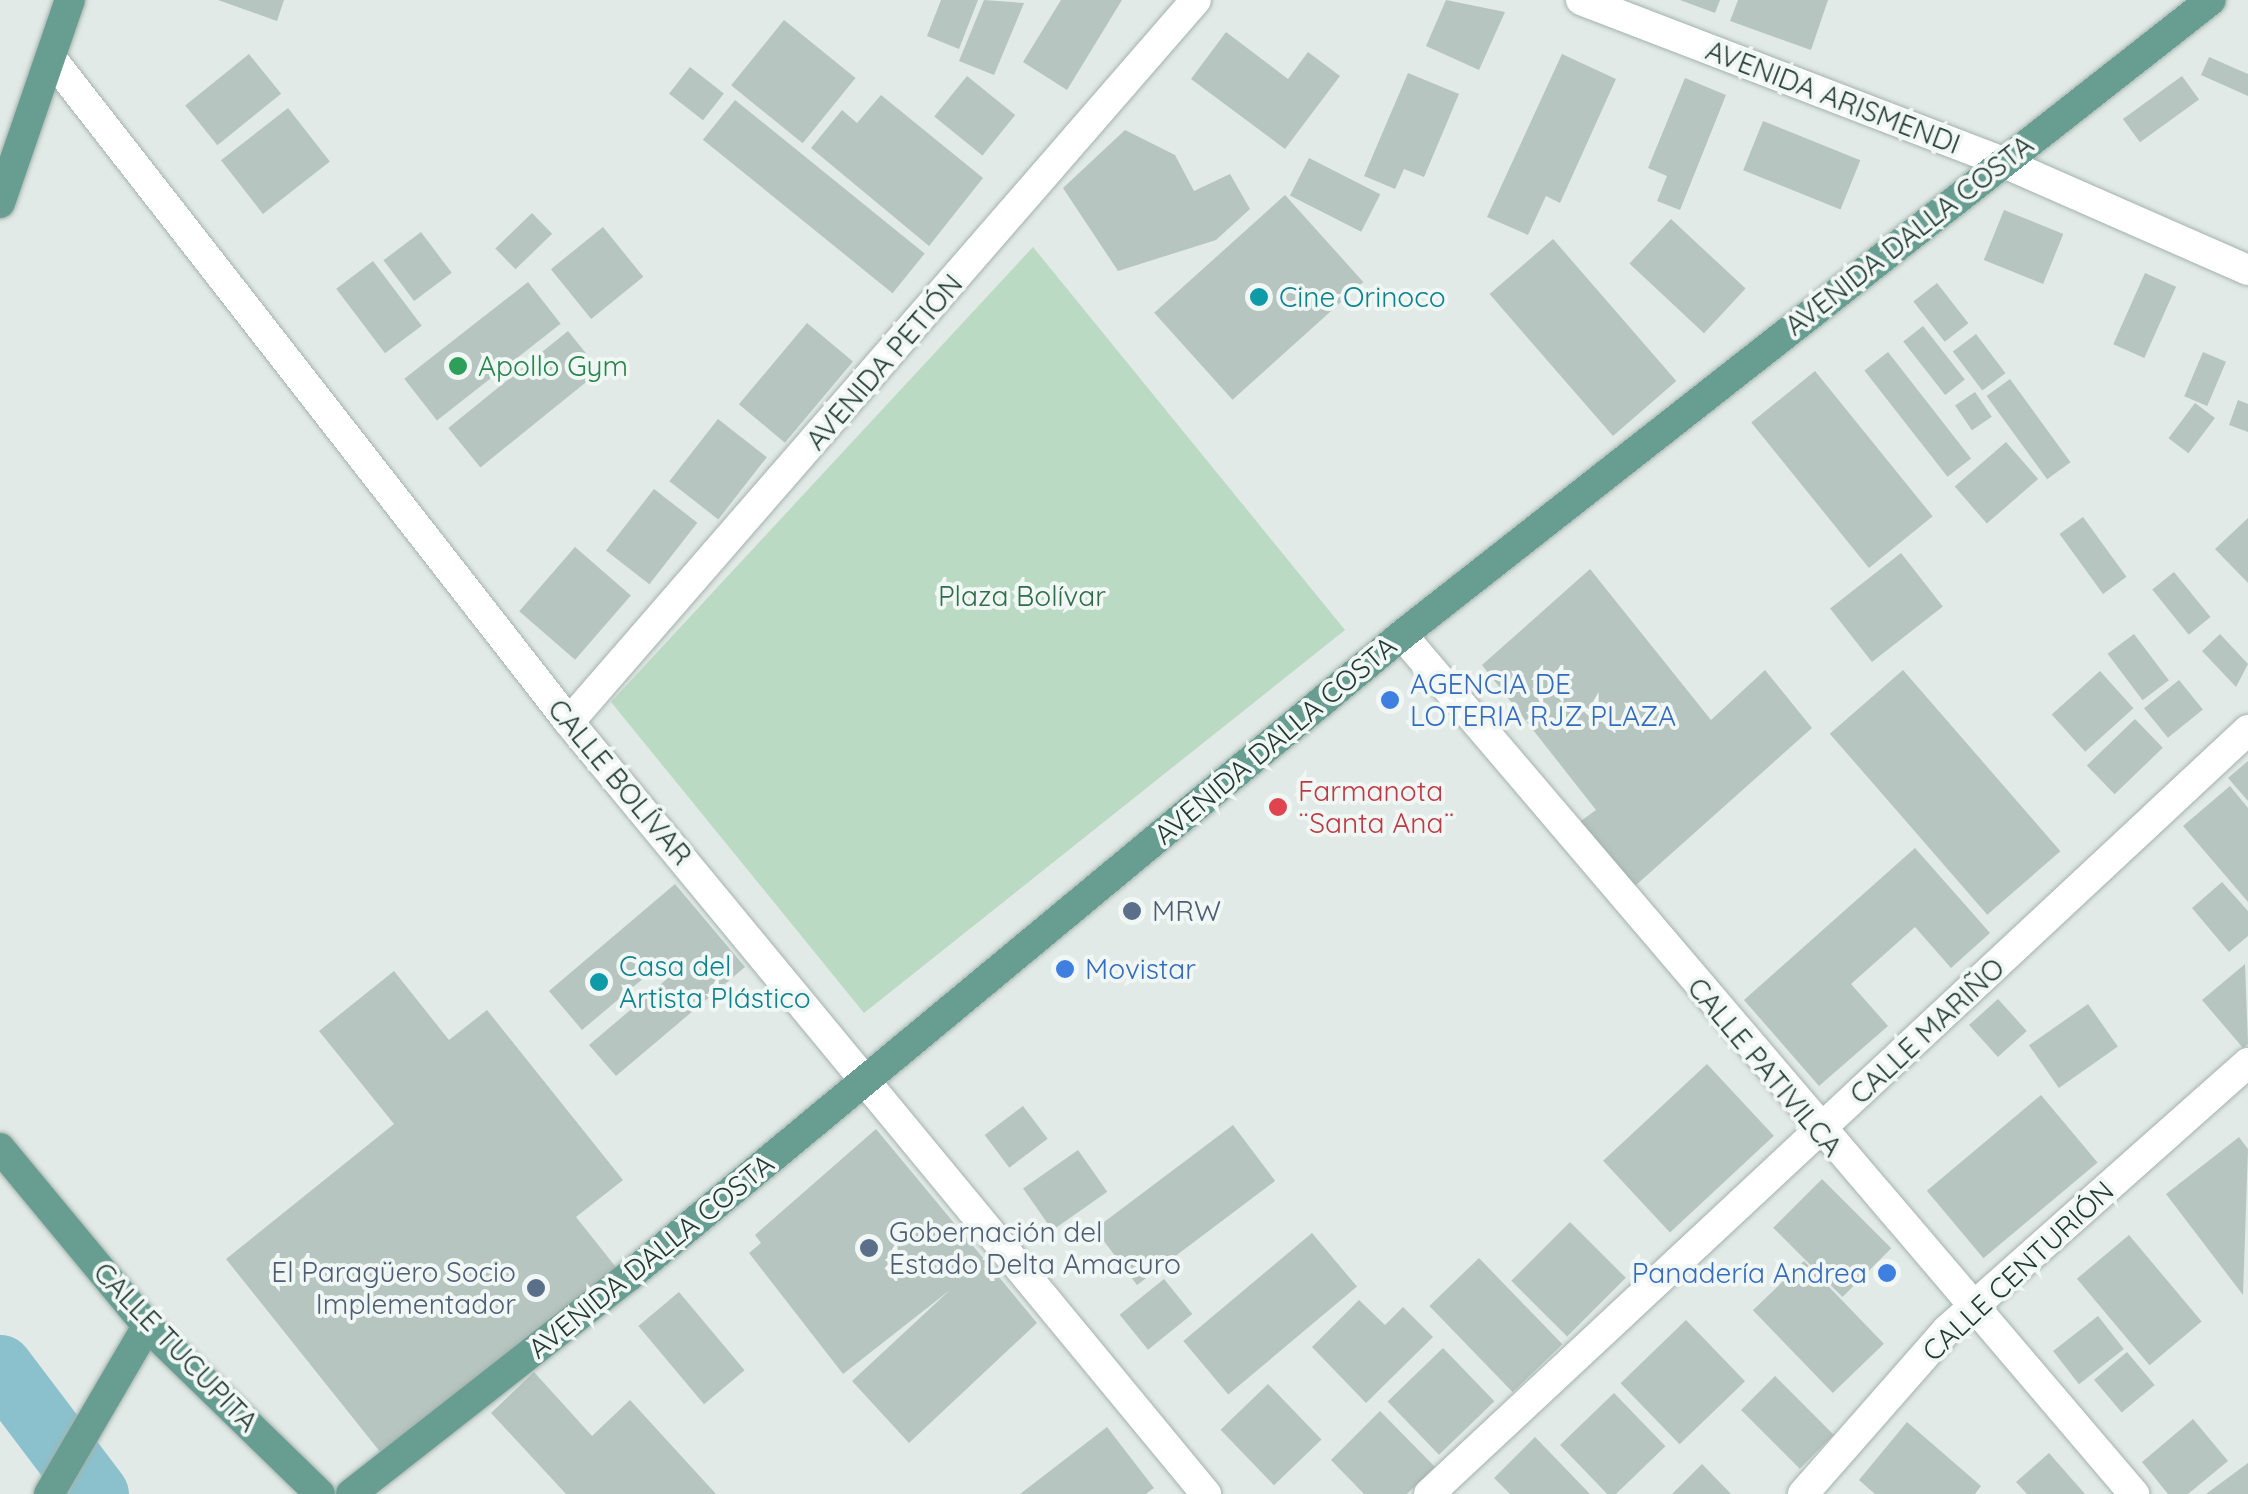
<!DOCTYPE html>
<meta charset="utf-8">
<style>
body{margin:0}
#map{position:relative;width:2248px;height:1494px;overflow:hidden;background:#e1eae6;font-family:Quicksand,sans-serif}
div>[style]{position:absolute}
.green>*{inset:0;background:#bbdac4}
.river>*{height:65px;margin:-32.5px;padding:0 32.5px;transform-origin:32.5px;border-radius:32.5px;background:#8bc1cd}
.building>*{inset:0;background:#b6c5bf;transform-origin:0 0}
.roads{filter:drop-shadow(0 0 2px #a4b2ad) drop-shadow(0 0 2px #a4b2ad)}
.minor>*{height:30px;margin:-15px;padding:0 15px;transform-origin:15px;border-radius:15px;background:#fff}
.major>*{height:30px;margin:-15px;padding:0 15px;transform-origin:15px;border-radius:15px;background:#689d91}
.dots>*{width:28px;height:28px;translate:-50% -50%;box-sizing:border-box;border:5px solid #f1f7f4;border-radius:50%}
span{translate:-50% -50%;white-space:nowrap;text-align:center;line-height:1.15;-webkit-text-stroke:8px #f1f7f4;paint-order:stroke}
.street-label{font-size:28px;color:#223a34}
.culture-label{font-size:28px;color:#0d838f}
.left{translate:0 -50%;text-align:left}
.leisure-label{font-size:28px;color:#27864d}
.park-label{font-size:28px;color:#2f6e49}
.shop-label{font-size:28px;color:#366cbe}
.right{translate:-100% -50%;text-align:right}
.health-label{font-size:28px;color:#be3a42}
.service-label{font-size:28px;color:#4e5e75}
</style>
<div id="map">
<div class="green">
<div style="clip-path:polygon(1033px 247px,1345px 630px,864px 1013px,611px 702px)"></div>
</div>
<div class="river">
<div style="left:0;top:1367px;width:159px;rotate:52.9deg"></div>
</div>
<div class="building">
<div style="clip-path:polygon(218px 0,284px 0,277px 21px)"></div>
<div style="clip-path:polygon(941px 0,978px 0,959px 49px,927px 36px)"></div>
<div style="clip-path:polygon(984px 0,1024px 3px,994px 75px,959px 61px)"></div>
<div style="clip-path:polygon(1061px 0,1122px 0,1067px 90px,1023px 62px)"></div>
<div style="clip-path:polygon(1446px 0,1505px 12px,1479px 70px,1426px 46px)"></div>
<div style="clip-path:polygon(1680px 0,1720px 0,1715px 13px)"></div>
<div style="clip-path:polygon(1738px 0,1828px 0,1811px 50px,1730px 21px)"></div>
<div style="left:784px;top:20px;width:92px;height:84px;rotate:39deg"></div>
<div style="clip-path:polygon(1226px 32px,1288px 79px,1308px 52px,1340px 76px,1285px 149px,1191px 79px)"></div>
<div style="left:249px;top:54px;width:51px;height:82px;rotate:51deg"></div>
<div style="clip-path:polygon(1562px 54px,1616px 79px,1560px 203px,1546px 196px,1528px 235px,1487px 217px)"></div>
<div style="clip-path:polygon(2209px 57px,2248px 74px,2248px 96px,2201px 75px)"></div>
<div style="left:690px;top:67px;width:43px;height:34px;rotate:38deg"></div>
<div style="clip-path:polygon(1408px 73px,1459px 94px,1424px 177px,1404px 169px,1395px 189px,1364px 176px)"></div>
<div style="left:967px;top:76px;width:62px;height:52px;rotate:39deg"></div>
<div style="left:2182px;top:76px;width:29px;height:73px;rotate:54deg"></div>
<div style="clip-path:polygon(1685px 78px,1726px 95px,1680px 210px,1657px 201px,1667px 176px,1648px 168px)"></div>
<div style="clip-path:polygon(881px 95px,983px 178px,929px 246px,811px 148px,842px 110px,857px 123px)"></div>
<div style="left:735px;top:100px;width:244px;height:51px;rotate:39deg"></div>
<div style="left:288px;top:108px;width:68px;height:85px;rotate:52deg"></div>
<div style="left:1763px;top:121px;width:105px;height:53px;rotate:22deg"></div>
<div style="clip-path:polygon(1125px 130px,1175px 155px,1194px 191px,1230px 174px,1250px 209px,1216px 240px,1118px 271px,1063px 188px)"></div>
<div style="left:1309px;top:158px;width:80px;height:42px;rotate:27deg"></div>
<div style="left:1285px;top:195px;width:117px;height:176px;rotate:48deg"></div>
<div style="left:2004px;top:210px;width:64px;height:54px;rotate:22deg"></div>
<div style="left:532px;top:213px;width:29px;height:51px;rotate:46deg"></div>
<div style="left:1671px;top:219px;width:102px;height:61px;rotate:43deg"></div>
<div style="left:603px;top:227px;width:64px;height:67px;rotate:51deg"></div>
<div style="left:421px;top:232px;width:51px;height:47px;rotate:53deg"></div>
<div style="left:1553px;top:239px;width:188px;height:84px;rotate:49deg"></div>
<div style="left:373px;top:261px;width:81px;height:46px;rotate:53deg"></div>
<div style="left:2145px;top:273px;width:34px;height:78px;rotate:24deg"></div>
<div style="left:528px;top:282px;width:53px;height:157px;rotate:52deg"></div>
<div style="left:1937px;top:283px;width:51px;height:30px;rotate:52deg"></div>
<div style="left:807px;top:323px;width:60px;height:106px;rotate:40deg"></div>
<div style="left:1923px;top:326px;width:68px;height:25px;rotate:52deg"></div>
<div style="left:568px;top:331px;width:51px;height:154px;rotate:51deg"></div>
<div style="left:1976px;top:334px;width:49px;height:29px;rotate:53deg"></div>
<div style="left:1888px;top:352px;width:135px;height:30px;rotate:52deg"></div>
<div style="left:2203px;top:352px;width:25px;height:48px;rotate:23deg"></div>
<div style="left:1815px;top:371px;width:187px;height:82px;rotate:51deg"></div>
<div style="left:2010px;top:379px;width:103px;height:29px;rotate:54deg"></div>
<div style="left:1975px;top:392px;width:30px;height:24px;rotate:56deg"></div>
<div style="clip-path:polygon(2238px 400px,2248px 404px,2248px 432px,2229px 425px)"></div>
<div style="left:2195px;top:403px;width:25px;height:44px;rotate:37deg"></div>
<div style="left:718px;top:419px;width:62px;height:79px;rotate:38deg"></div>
<div style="left:2006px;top:442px;width:49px;height:68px;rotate:49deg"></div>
<div style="left:654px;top:489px;width:55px;height:78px;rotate:38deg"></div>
<div style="left:2083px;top:517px;width:74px;height:29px;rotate:54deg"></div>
<div style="clip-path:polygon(2248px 518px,2248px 583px,2215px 549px)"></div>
<div style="left:575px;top:547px;width:74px;height:85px;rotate:41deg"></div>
<div style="left:1901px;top:553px;width:68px;height:90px;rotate:52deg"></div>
<div style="clip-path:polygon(1590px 569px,1711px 720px,1765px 670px,1812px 728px,1635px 886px,1578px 823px,1596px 810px,1482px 665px)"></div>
<div style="left:2174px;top:572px;width:58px;height:28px;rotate:51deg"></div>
<div style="left:2134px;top:634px;width:58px;height:33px;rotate:53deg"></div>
<div style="clip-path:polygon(2220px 634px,2248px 664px,2236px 687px,2202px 651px)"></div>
<div style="left:1903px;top:670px;width:240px;height:97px;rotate:49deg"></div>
<div style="left:2100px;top:671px;width:50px;height:65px;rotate:48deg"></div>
<div style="left:2179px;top:680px;width:38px;height:45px;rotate:51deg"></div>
<div style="left:2135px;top:719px;width:40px;height:67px;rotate:46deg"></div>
<div style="clip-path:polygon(2248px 761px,2248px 801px,2228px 778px)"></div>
<div style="clip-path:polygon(2230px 786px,2248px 808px,2248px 902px,2183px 826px)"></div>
<div style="clip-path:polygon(1915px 848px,1990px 933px,1951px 968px,1915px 927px,1851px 984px,1888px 1026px,1819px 1086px,1744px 1000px)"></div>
<div style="clip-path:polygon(2222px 882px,2248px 911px,2248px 936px,2229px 952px,2192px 908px)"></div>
<div style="clip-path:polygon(675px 884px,745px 967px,616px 1076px,589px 1045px,674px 973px,664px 961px,582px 1030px,549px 991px)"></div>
<div style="clip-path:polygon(2245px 964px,2248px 1044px,2243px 1048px,2202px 1000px)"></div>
<div style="clip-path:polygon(394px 971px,449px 1040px,487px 1010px,623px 1180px,576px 1217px,619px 1271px,385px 1458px,226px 1259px,394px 1124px,319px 1031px)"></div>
<div style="left:1998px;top:999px;width:43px;height:39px;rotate:48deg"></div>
<div style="left:2088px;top:1004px;width:52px;height:72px;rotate:55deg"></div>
<div style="left:1707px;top:1064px;width:98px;height:142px;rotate:47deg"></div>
<div style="left:2041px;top:1095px;width:88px;height:149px;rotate:50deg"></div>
<div style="left:1023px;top:1106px;width:41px;height:48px;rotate:53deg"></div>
<div style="left:1233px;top:1125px;width:70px;height:173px;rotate:53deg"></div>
<div style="clip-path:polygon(876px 1129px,1037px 1323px,909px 1443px,852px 1381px,950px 1290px,843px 1374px,749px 1253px,761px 1243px,755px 1235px)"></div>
<div style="clip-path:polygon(2239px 1137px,2248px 1149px,2243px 1295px,2166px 1194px)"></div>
<div style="left:1078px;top:1150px;width:51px;height:67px;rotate:55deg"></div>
<div style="left:1822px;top:1179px;width:98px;height:69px;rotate:45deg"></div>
<div style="left:1570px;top:1222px;width:79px;height:83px;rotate:45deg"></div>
<div style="left:1312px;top:1233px;width:70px;height:168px;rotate:50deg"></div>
<div style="left:2129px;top:1235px;width:113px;height:68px;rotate:50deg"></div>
<div style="left:1479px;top:1258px;width:120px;height:69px;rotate:46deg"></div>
<div style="left:1804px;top:1261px;width:115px;height:71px;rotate:46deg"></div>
<div style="left:1164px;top:1279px;width:45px;height:57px;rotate:51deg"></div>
<div style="left:679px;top:1292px;width:102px;height:53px;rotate:50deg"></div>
<div style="clip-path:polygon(1359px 1300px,1385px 1325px,1403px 1307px,1433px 1337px,1366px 1403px,1312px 1347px)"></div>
<div style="left:2098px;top:1316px;width:42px;height:57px;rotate:52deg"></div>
<div style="left:1686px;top:1320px;width:85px;height:91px;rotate:46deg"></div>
<div style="left:1443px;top:1348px;width:74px;height:77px;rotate:46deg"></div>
<div style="left:2127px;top:1352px;width:43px;height:43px;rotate:50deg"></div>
<div style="clip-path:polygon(534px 1372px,592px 1436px,630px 1400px,716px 1494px,566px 1494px,491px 1413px)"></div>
<div style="left:1775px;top:1376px;width:83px;height:48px;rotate:45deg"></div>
<div style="left:1268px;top:1384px;width:77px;height:66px;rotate:46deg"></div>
<div style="left:1614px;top:1393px;width:74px;height:75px;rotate:46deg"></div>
<div style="clip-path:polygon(1380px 1411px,1435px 1467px,1407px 1494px,1364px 1494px,1331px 1460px)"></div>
<div style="clip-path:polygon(2193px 1419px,2228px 1461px,2188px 1494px,2168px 1494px,2142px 1462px)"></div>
<div style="clip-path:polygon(1907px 1422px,1981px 1486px,1975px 1494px,1875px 1494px,1859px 1480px)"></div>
<div style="clip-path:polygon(1107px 1427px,1154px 1488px,1146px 1494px,1020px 1494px)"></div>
<div style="clip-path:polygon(1535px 1437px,1590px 1494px,1510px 1494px,1494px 1478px)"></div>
<div style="clip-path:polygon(2049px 1453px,2085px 1494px,2027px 1494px,2016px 1482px)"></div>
<div style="clip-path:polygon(2248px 1463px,2248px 1494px,2206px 1494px)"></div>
<div style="clip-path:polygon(1702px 1464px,1731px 1494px,1672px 1494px)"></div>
</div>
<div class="roads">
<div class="minor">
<div style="left:1581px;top:0;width:451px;rotate:21deg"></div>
<div style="left:2002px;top:162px;width:269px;rotate:23.7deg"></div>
<div style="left:51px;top:58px;width:842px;rotate:52.04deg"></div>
<div style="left:569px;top:722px;width:1001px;rotate:50.47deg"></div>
<div style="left:1402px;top:635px;width:1129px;rotate:49.56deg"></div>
<div style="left:569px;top:722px;width:956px;rotate:-49.03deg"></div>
<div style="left:1429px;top:1494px;width:1120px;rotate:-43.01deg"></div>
<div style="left:1803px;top:1494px;width:218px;rotate:-48.7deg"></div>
<div style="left:1947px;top:1330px;width:402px;rotate:-41.6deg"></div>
</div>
<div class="major">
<div style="left:0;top:203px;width:215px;rotate:-71deg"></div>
<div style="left:0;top:1148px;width:231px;rotate:50.4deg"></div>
<div style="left:147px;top:1326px;width:241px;rotate:44.2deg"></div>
<div style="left:49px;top:1494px;width:194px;rotate:-59.7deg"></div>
<div style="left:351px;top:1494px;width:352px;rotate:-38.1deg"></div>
<div style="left:628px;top:1277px;width:1006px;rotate:-39.67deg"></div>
<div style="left:1402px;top:635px;width:1028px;rotate:-38.13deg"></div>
</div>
</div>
<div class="dots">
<div style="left:1259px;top:297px;background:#0f9aa8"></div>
<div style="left:458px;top:366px;background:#2e9e5b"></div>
<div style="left:1390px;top:700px;background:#3f7fe0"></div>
<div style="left:1278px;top:807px;background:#e0444e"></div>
<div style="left:1132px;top:911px;background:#5c6f8a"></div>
<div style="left:1065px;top:969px;background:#3f7fe0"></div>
<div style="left:599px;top:982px;background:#0f9aa8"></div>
<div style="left:869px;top:1248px;background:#5c6f8a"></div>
<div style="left:1887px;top:1273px;background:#3f7fe0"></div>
<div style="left:536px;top:1288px;background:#5c6f8a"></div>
</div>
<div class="street-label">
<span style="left:1833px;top:97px;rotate:21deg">AVENIDA ARISMENDI</span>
<span style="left:1909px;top:235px;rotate:-38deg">AVENIDA DALLA COSTA</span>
<span style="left:884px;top:362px;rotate:-49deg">AVENIDA PETIÓN</span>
<span style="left:1275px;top:740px;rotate:-40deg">AVENIDA DALLA COSTA</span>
<span style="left:620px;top:782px;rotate:50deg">CALLE BOLÍVAR</span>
<span style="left:1927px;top:1031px;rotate:-43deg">CALLE MARIÑO</span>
<span style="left:1765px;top:1067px;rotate:50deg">CALLE PATIVILCA</span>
<span style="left:651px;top:1256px;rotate:-39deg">AVENIDA DALLA COSTA</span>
<span style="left:2018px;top:1271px;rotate:-43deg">CALLE CENTURIÓN</span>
<span style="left:176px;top:1347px;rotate:46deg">CALLE TUCUPITA</span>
</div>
<div class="culture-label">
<span class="left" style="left:1279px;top:297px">Cine Orinoco</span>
<span class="left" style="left:619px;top:982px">Casa del<br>Artista Plástico</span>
</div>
<div class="leisure-label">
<span class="left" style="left:478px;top:366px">Apollo Gym</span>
</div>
<div class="park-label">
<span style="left:1022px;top:596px">Plaza Bolívar</span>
</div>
<div class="shop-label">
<span class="left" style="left:1410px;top:700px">AGENCIA DE<br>LOTERIA RJZ PLAZA</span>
<span class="left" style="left:1085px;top:969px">Movistar</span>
<span class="right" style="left:1867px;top:1273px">Panadería Andrea</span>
</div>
<div class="health-label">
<span class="left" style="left:1298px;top:807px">Farmanota<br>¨Santa Ana¨</span>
</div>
<div class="service-label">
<span class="left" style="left:1152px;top:911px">MRW</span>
<span class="left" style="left:889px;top:1248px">Gobernación del<br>Estado Delta Amacuro</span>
<span class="right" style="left:516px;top:1288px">El Paragüero Socio<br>Implementador</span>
</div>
</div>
